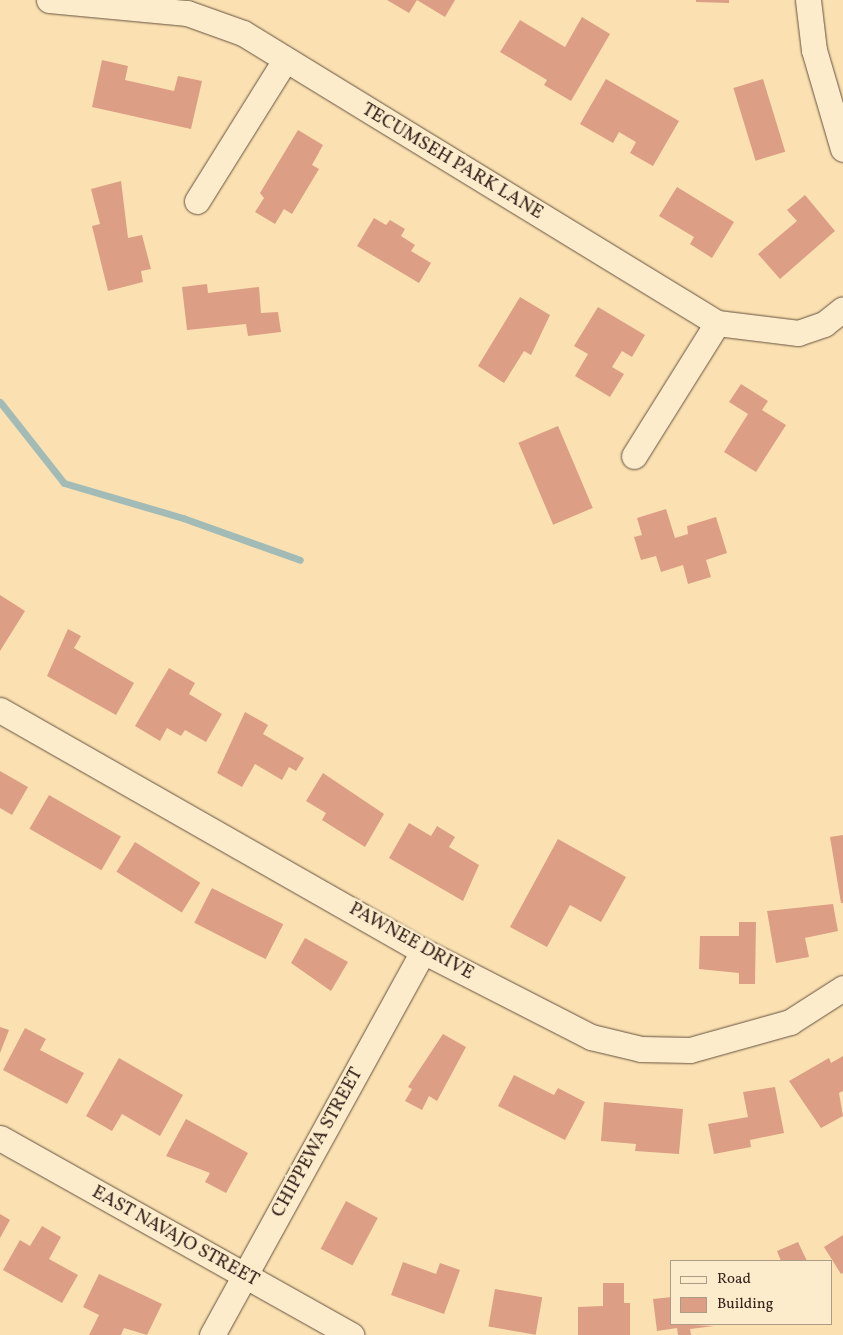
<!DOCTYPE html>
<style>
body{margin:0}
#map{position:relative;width:843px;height:1335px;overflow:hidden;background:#fbe1b1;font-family:Vollkorn,serif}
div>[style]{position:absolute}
.stream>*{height:7px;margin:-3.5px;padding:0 3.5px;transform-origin:3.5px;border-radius:3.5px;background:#a2bbb6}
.building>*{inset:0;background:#dc9e85;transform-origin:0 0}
.roads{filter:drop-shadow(0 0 1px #665240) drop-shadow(0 0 1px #665240)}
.street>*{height:25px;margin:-12.5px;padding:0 12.5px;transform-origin:12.5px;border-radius:12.5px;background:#fceccc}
span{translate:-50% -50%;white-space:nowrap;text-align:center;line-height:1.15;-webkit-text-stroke:5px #fceccc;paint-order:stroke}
.street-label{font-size:19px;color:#34221b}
.legend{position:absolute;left:670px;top:1260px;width:162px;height:65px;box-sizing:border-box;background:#fceccc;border:1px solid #ac9b85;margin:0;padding:6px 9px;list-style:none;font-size:15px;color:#34221b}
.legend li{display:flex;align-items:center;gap:10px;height:25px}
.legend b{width:25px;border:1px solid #ac9b85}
</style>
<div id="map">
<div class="stream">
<div style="left:0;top:402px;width:103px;rotate:51.7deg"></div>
<div style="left:64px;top:483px;width:124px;rotate:16.4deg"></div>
<div style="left:183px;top:518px;width:124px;rotate:19.7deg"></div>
</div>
<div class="building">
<div style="clip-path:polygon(387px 0,417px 0,409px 13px)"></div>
<div style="clip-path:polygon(417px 0,455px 0,445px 17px)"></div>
<div style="clip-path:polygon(696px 0,729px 0,729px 3px,696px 2px)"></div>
<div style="clip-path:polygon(582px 17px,610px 34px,571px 101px,544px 85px,547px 80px,500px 52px,520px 20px,565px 47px)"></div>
<div style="clip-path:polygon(102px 60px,128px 66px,125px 80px,174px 91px,178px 76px,202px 81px,191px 129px,92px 107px)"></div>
<div style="clip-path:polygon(606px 79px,679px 121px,653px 166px,630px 153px,636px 142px,619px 132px,613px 143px,580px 124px)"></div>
<div style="left:763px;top:79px;width:76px;height:31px;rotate:73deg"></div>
<div style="clip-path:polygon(298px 130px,323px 145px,312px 165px,319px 169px,292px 214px,284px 209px,275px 224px,255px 212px,264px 198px,260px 193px)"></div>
<div style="clip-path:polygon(121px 181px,128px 238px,142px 235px,151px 269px,141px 271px,143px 282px,108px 291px,92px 226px,100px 224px,91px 189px)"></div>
<div style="clip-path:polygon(677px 187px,734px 222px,712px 258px,690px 244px,694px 237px,659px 216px)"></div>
<div style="clip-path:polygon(805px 195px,835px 231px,780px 279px,758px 254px,797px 221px,787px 210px)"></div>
<div style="clip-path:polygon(374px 218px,386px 225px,390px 220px,405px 229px,401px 236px,415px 245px,411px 251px,431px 263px,419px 283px,357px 246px)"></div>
<div style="clip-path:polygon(207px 284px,208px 293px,259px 287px,261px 313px,278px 312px,281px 332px,248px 336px,246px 324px,187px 330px,182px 287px)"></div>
<div style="clip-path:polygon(520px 297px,550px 315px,531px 355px,524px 351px,504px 383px,478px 366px)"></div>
<div style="clip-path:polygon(598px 307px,645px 335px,632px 357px,622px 351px,612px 367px,624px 374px,610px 397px,575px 376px,588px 354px,574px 346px)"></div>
<div style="clip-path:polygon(741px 384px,768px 401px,762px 410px,786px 425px,756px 472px,724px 452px,748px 414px,729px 402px)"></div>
<div style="left:558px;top:426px;width:89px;height:43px;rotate:67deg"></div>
<div style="clip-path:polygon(666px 509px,675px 538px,688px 534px,687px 526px,716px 517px,727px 553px,706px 560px,711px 577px,688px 584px,683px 565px,661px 572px,656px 556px,641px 560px,634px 537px,642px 535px,637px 518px)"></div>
<div style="clip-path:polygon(0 595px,25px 611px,0 651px)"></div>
<div style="clip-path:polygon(68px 629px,81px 636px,74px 648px,134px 683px,116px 715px,47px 676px)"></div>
<div style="clip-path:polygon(169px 668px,195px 683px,189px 694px,222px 714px,206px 742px,185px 730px,181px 736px,167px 728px,160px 741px,135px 726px)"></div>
<div style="clip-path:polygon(245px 712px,268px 725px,263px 734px,304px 758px,296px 771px,289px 767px,282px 780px,255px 764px,242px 787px,217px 773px)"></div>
<div style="clip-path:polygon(0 771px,28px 787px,12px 815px,0 808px)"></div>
<div style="clip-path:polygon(323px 773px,384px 814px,365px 847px,322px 820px,326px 813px,306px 801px)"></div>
<div style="left:49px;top:795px;width:83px;height:39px;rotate:30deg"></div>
<div style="clip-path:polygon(409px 823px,431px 836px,437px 826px,455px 837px,449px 847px,479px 865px,463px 901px,389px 858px)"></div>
<div style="clip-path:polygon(843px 835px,843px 903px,841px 903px,830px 837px)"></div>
<div style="clip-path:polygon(558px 839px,626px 877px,601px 922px,570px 905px,547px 947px,510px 927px)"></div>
<div style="left:135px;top:842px;width:77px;height:35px;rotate:32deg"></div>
<div style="left:212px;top:888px;width:80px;height:39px;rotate:27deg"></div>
<div style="clip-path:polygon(833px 904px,838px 931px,805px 938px,809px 957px,776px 963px,767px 911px)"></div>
<div style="clip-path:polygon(739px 922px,756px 922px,755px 984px,739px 984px,739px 973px,699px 969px,700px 936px,739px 936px)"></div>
<div style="clip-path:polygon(305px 938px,348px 962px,331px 991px,291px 963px)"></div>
<div style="clip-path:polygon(0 1027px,9px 1030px,0 1053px)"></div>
<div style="clip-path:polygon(25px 1028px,46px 1039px,40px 1050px,84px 1073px,67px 1104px,3px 1070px)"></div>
<div style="clip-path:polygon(443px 1034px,466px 1047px,437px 1101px,429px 1096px,422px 1110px,405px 1101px,412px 1089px,408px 1087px)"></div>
<div style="clip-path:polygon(843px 1056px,843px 1091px,839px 1093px,843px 1116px,821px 1128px,789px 1081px,829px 1058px,831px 1063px)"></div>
<div style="clip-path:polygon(119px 1058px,183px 1095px,160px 1136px,122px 1114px,112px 1131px,86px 1116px)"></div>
<div style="clip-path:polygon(514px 1075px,554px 1095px,558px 1088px,585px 1102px,565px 1140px,498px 1106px)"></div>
<div style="clip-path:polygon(775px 1087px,784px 1133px,750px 1140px,751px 1147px,714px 1154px,708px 1124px,748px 1117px,743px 1092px)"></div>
<div style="clip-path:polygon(604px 1102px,683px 1109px,679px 1154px,635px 1151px,636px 1144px,601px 1141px)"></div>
<div style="clip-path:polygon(186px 1119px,248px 1153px,226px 1193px,205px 1182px,210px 1173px,166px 1156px)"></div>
<div style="left:346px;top:1201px;width:36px;height:54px;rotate:28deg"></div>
<div style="clip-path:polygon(0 1214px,10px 1220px,0 1238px)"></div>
<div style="clip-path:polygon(42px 1226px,61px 1237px,49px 1259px,78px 1275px,62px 1303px,3px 1270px,20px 1240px,30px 1246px)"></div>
<div style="clip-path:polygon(843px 1235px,843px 1273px,841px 1274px,824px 1247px)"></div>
<div style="clip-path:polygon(798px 1242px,807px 1261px,781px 1261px,777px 1251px)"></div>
<div style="clip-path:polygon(403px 1262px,436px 1274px,440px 1263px,460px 1270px,444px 1314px,391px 1295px)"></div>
<div style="clip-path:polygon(99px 1274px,162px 1304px,147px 1335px,124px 1328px,121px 1335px,89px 1335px,99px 1315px,83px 1307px)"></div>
<div style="clip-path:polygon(603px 1283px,624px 1283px,624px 1303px,630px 1303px,630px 1335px,578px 1335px,578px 1307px,603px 1306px)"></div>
<div style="left:495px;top:1289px;width:48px;height:38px;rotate:10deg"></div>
<div style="clip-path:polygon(672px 1297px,672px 1324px,714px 1326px,690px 1329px,691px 1335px,678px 1335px,677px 1328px,657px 1331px,653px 1299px)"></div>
</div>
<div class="roads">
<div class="street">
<div style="left:49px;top:0;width:139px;rotate:5.4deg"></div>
<div style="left:187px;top:13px;width:59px;rotate:19.7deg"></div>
<div style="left:243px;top:33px;width:556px;rotate:31.46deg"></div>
<div style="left:717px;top:323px;width:82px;rotate:7deg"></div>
<div style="left:798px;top:333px;width:28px;rotate:-19deg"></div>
<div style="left:824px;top:324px;width:24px;rotate:-38deg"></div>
<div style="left:808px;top:0;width:50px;rotate:83.2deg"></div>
<div style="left:814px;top:50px;width:103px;rotate:73.7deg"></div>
<div style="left:197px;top:201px;width:166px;rotate:-58deg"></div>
<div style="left:634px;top:456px;width:157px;rotate:-58deg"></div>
<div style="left:0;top:710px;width:487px;rotate:29.7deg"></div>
<div style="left:423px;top:951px;width:189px;rotate:27.1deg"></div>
<div style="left:591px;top:1037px;width:51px;rotate:13.5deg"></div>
<div style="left:641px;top:1049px;width:49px;rotate:1.2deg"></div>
<div style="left:690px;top:1050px;width:104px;rotate:-15.6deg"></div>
<div style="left:790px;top:1022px;width:63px;rotate:-32.7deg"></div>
<div style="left:0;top:1138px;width:403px;rotate:29.3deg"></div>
<div style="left:212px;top:1335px;width:438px;rotate:-61.2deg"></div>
</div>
</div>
<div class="street-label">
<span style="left:452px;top:162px;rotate:31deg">TECUMSEH PARK LANE</span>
<span style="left:411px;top:942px;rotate:29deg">PAWNEE DRIVE</span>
<span style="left:318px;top:1143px;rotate:-61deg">CHIPPEWA STREET</span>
<span style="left:175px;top:1237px;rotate:29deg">EAST NAVAJO STREET</span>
</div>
<ul class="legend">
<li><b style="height:6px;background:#fceccc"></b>Road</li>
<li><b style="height:14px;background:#dc9e85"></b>Building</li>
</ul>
</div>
